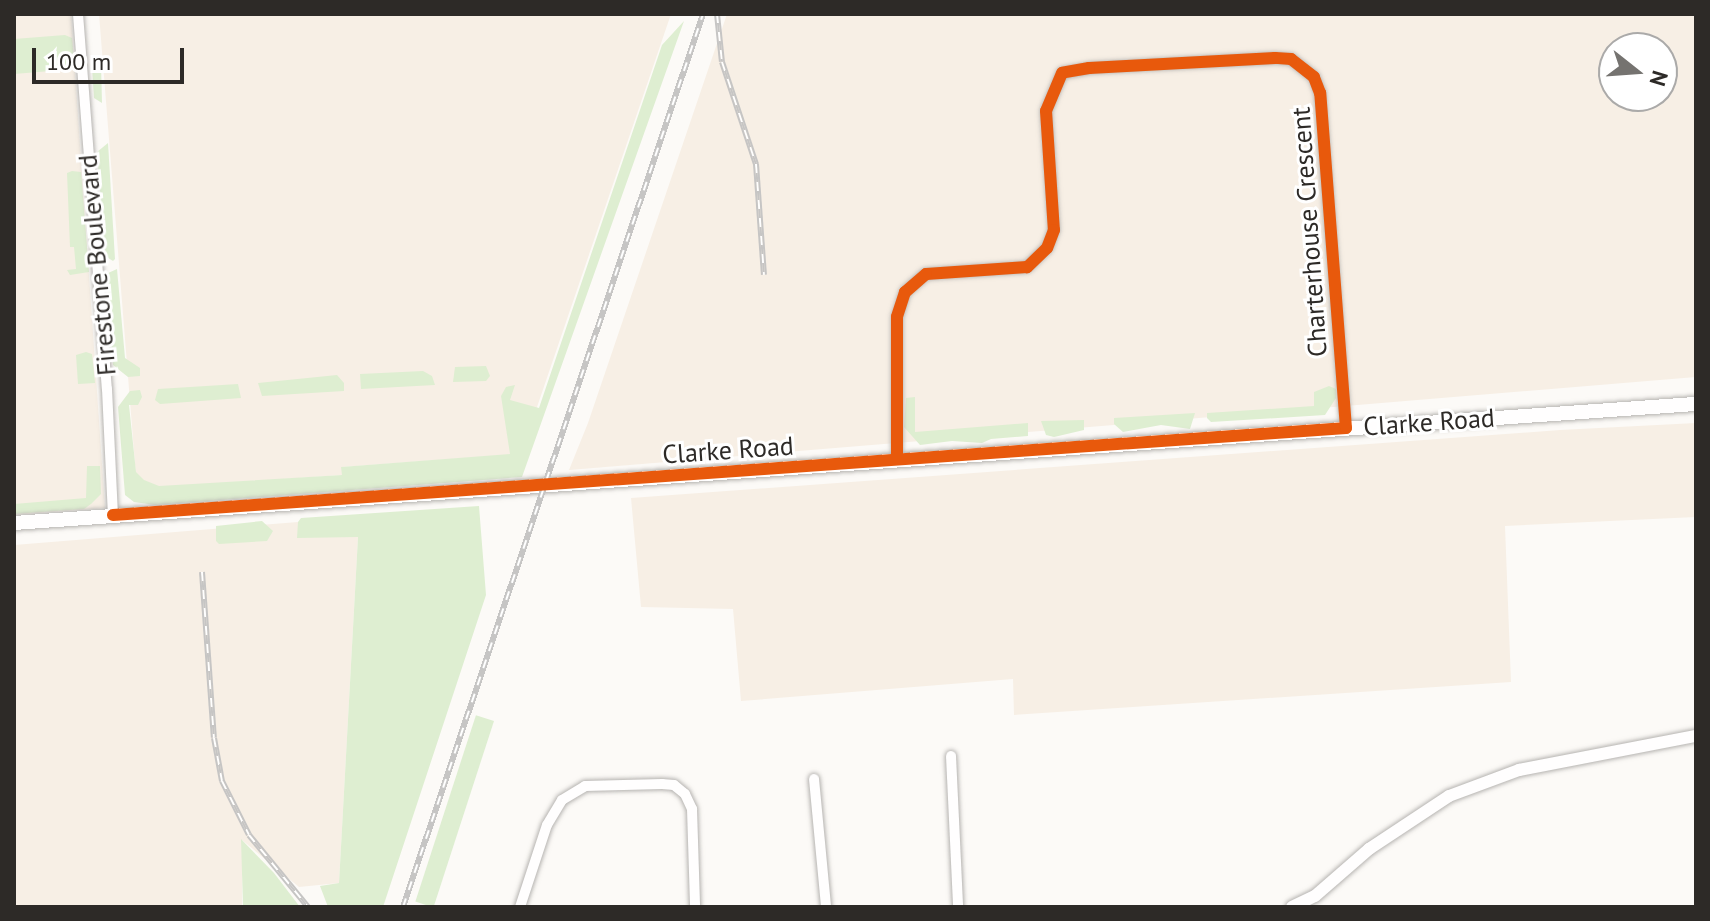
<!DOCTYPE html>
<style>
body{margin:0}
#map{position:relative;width:1710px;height:921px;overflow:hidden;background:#fcfaf7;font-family:"PT Sans",sans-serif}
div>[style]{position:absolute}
.built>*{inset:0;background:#f7efe5}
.green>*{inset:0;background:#deeed1;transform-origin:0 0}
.roads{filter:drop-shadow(0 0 2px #b6b4b1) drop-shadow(0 0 2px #b6b4b1)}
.minor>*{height:10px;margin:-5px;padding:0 5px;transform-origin:5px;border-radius:5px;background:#fffefe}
.tertiary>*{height:12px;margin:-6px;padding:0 6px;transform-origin:6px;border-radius:6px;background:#fffefe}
.secondary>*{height:14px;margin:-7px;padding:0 7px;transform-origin:7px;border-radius:7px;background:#fffefe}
.rail>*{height:6px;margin-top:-3px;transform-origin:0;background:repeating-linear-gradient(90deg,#fff 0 9px,#c6c5c4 0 18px);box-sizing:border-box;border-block:2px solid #c6c5c4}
.cycleway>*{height:12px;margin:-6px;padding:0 6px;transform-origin:6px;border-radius:6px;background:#e8590c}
span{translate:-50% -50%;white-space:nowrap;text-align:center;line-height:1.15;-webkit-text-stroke:6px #fff;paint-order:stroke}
.street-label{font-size:26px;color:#2d2a27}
.frame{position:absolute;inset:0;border:16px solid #2d2a27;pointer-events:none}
.north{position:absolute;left:1598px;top:32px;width:80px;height:80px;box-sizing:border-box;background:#fff;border:2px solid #abaaa9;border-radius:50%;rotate:107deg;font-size:22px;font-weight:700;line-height:32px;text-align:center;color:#2d2a27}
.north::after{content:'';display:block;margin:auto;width:28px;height:36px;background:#757370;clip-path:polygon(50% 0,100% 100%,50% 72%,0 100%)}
.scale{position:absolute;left:32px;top:48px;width:152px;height:36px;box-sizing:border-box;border:4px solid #2d2a27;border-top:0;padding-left:10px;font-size:24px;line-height:28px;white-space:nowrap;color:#2d2a27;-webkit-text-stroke:6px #fff;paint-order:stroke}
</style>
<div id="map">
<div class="built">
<div style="clip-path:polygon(14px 14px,71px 14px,105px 508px,14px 515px)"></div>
<div style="clip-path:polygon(99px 14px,671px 14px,521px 454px,342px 467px,342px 475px,137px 489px)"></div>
<div style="clip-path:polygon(evenodd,727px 14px,1696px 14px,1696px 377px,569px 470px,588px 423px,727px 14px,1614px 48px,1662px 48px,1662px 96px,1614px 96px,1614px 48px)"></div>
<div style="clip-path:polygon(1696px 423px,1696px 517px,1505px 526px,1511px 682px,1014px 715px,1013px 679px,741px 701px,733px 609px,641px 607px,631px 498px,1560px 430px)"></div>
<div style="clip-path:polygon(298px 522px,358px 537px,339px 883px,299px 887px,242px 840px,242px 907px,14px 907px,14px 545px)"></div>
</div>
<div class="green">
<div style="clip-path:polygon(684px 21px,522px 477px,155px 505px,134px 502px,125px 495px,118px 407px,130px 391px,140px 390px,142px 397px,138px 405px,129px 405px,136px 472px,144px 480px,159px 486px,342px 475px,341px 467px,510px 454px,501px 396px,506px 387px,515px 385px,510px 400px,539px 408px,662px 45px)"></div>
<div style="clip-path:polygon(65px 35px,72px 38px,75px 69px,14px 74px,14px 39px)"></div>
<div style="clip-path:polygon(96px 63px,101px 64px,102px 103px,94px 98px,92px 67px)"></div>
<div style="clip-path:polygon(108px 143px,115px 259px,113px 261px,105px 256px,97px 152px)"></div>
<div style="clip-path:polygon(72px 171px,81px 172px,89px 272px,70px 275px,67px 270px,76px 269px,74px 247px,70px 247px,67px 173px)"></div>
<div style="clip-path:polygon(117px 269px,125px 358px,140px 368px,140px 376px,128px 377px,113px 365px,106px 274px)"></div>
<div style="clip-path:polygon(86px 352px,92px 354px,95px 383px,78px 384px,76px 355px)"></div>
<div style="clip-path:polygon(486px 366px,490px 376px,486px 381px,453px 382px,455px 367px)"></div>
<div style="clip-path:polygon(423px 371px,432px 376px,435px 385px,361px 389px,360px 374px)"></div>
<div style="clip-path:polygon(337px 375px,344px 383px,344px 391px,262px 396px,258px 383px)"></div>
<div style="clip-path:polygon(238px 384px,241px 398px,160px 404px,155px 400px,158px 389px)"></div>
<div style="clip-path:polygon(1329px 386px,1336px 389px,1336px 398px,1325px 415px,1211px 422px,1207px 418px,1207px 413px,1314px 406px,1314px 392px)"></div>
<div style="clip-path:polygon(915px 397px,915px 432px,1028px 423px,1028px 436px,991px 439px,982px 443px,952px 441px,920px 445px,904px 427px,906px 398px)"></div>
<div style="clip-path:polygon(1195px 413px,1190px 429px,1161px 425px,1123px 432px,1114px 424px,1114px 418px)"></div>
<div style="clip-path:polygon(1084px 420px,1084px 430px,1054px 437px,1046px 435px,1041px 421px)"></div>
<div style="clip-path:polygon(87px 466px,100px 466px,101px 494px,91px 504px,84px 509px,14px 514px,14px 504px,86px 498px)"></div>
<div style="clip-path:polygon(479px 506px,486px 595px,383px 907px,328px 907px,320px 886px,339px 883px,358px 537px,297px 538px,298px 522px,301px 518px)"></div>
<div style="clip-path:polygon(262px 521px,273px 531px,267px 541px,219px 544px,216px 541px,216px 526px)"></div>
<div style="left:494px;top:721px;width:196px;height:19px;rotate:108deg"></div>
<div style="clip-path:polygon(241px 839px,274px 873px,300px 907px,243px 907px)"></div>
</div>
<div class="roads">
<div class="minor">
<div style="left:78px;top:14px;width:376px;rotate:85.6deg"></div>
<div style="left:107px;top:389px;width:126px;rotate:87.3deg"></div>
<div style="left:897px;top:459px;width:142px;rotate:-90deg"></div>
<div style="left:897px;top:317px;width:26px;rotate:-72deg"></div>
<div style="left:905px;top:292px;width:28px;rotate:-41deg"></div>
<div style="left:926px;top:274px;width:101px;rotate:-4deg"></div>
<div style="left:1027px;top:267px;width:28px;rotate:-44deg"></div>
<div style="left:1047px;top:248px;width:19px;rotate:-69deg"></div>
<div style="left:1054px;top:230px;width:119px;rotate:-93.8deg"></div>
<div style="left:1046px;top:111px;width:41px;rotate:-67.2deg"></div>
<div style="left:1062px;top:73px;width:27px;rotate:-10deg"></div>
<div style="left:1089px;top:68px;width:186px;rotate:-3.1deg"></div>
<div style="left:1275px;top:58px;width:16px;rotate:4deg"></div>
<div style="left:1291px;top:59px;width:29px;rotate:38deg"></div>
<div style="left:1314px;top:77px;width:17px;rotate:69deg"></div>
<div style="left:1320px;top:93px;width:336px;rotate:85.6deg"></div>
<div style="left:951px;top:756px;width:151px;rotate:87.3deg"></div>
<div style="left:814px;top:779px;width:129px;rotate:84.6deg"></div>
<div style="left:520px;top:907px;width:86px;rotate:-71.8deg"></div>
<div style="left:547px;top:825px;width:29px;rotate:-59deg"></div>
<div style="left:562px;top:800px;width:27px;rotate:-31deg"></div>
<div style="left:585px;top:786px;width:77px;rotate:-1.5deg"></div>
<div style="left:662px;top:784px;width:12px;rotate:5deg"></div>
<div style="left:674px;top:785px;width:14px;rotate:39deg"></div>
<div style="left:685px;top:794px;width:17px;rotate:65deg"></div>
<div style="left:692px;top:809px;width:98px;rotate:88.2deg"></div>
</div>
<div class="tertiary">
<div style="left:1292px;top:907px;width:25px;rotate:-26deg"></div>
<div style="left:1315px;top:896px;width:72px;rotate:-41deg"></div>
<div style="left:1369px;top:849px;width:96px;rotate:-33.5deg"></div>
<div style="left:1449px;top:796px;width:75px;rotate:-20.4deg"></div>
<div style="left:1519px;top:770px;width:180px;rotate:-10.9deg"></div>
</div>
<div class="secondary">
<div style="left:14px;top:523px;width:1686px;rotate:-4.05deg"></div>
</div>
</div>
<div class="rail">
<div style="left:717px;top:14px;width:48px;rotate:84.1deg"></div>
<div style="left:722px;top:62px;width:108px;rotate:71.6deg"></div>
<div style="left:756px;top:164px;width:111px;rotate:85.9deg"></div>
<div style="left:202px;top:572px;width:166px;rotate:85.9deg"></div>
<div style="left:214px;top:738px;width:44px;rotate:79.5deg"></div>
<div style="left:222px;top:781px;width:60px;rotate:63.4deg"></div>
<div style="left:249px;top:835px;width:93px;rotate:50.7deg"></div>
<div style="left:403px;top:907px;width:942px;rotate:-71.43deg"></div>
</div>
<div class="cycleway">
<div style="left:113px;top:515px;width:1236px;rotate:-4.04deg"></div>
<div style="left:1346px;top:428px;width:336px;rotate:-94.4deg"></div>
<div style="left:1320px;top:93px;width:17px;rotate:-111deg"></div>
<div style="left:1314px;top:77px;width:29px;rotate:-142deg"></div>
<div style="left:1291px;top:59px;width:16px;rotate:-176deg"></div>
<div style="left:1275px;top:58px;width:186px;rotate:176.9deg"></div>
<div style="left:1089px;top:68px;width:27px;rotate:170deg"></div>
<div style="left:1062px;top:73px;width:41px;rotate:112.8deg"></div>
<div style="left:1046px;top:111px;width:119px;rotate:86.2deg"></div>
<div style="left:1054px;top:230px;width:19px;rotate:111deg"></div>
<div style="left:1047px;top:248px;width:28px;rotate:136deg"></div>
<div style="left:1027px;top:267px;width:101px;rotate:176deg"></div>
<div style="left:926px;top:274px;width:28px;rotate:139deg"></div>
<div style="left:905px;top:292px;width:26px;rotate:108deg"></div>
<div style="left:897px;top:317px;width:142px;rotate:90deg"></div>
</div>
<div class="street-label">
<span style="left:1309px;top:232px;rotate:-94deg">Charterhouse Crescent</span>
<span style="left:97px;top:265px;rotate:-95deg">Firestone Boulevard</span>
<span style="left:1429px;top:422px;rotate:-4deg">Clarke Road</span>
<span style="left:728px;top:450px;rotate:-4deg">Clarke Road</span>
</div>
<div class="frame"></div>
<div class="north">N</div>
<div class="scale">100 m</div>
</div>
